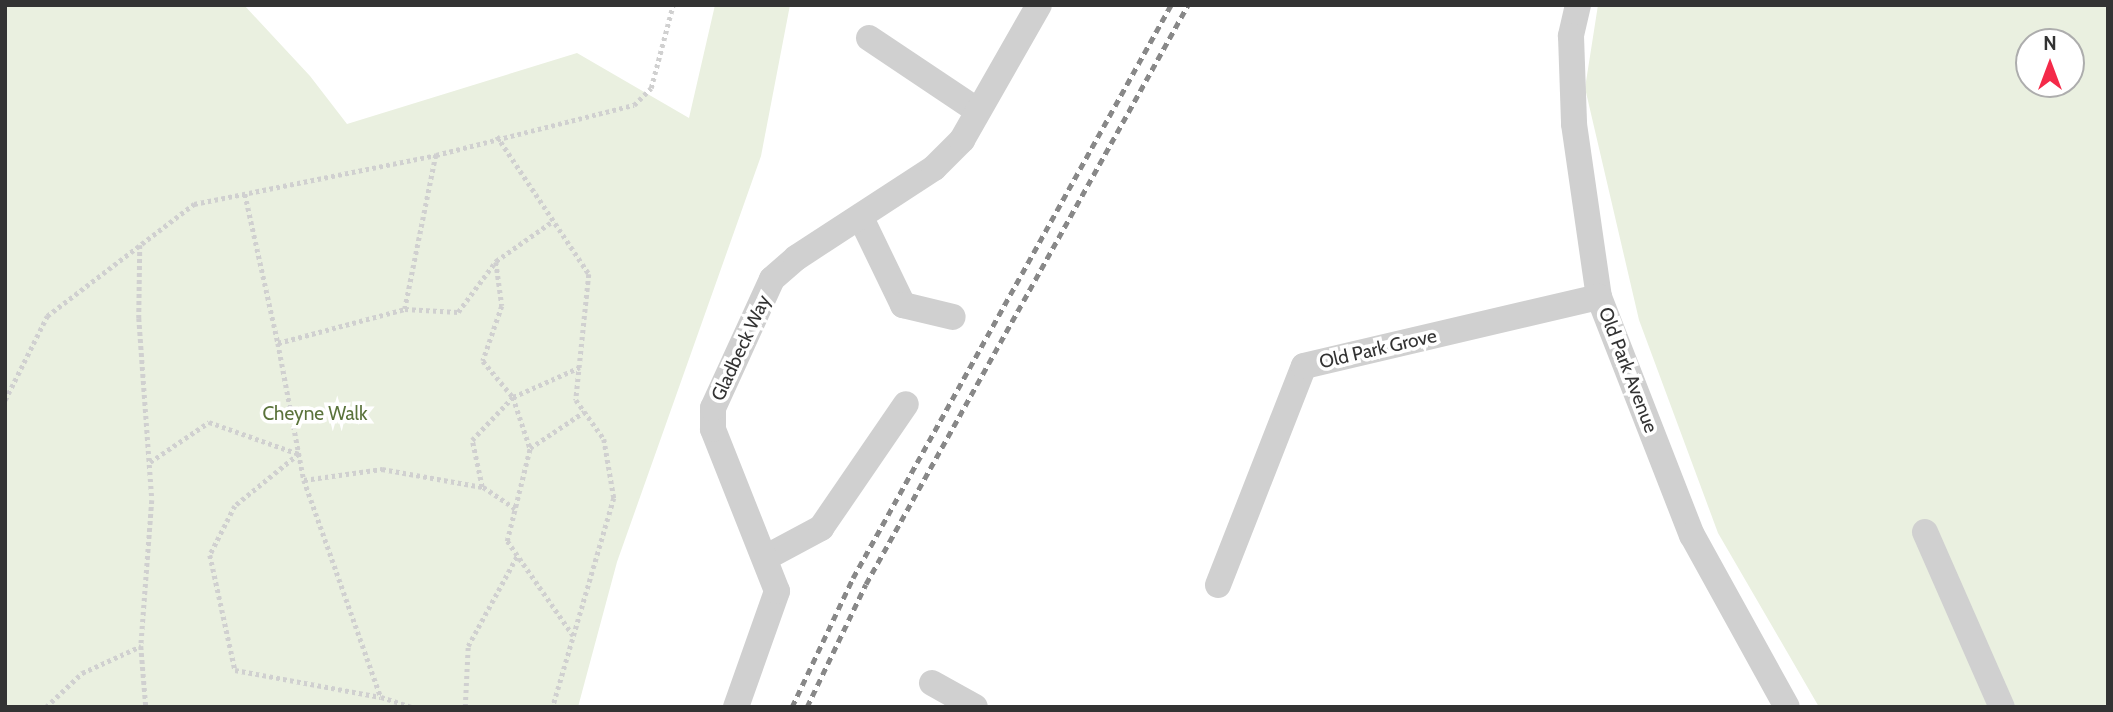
<!DOCTYPE html>
<style>
body{margin:0}
#map{position:relative;width:2113px;height:712px;overflow:hidden;background:#fff;font-family:Cabin,sans-serif}
div>[style]{position:absolute}
.green>*{inset:0;background:#eaf0e0}
.path>*{height:4.5px;margin-top:-2.25px;transform-origin:0;background:repeating-linear-gradient(90deg,#d0d0d0 0 3.5px,transparent 0 7px)}
.minor>*{height:26px;margin:-13px;padding:0 13px;transform-origin:13px;border-radius:13px;background:#d0d0d0}
.rail>*{height:5px;margin-top:-2.5px;transform-origin:0;background:repeating-linear-gradient(90deg,#888 0 7px,transparent 0 12px)}
span{translate:-50% -50%;white-space:nowrap;text-align:center;line-height:1.15;-webkit-text-stroke:7px #fff;paint-order:stroke}
.street-label{font-size:19px;color:#333}
.park-label{font-size:19px;color:#5a733b}
.frame{position:absolute;inset:0;border:7px solid #333;pointer-events:none}
.north{position:absolute;left:2015px;top:28px;width:70px;height:70px;box-sizing:border-box;background:#fff;border:2px solid #adadad;border-radius:50%;rotate:0deg;font-size:19px;font-weight:700;line-height:28px;text-align:center;color:#333}
.north::after{content:'';display:block;margin:auto;width:24px;height:32px;background:#f42a49;clip-path:polygon(50% 0,100% 100%,50% 72%,0 100%)}
</style>
<div id="map">
<div class="green">
<div style="clip-path:polygon(5px 5px,244px 5px,310px 76px,347px 124px,577px 53px,689px 118px,715px 5px,790px 5px,761px 156px,617px 562px,578px 707px,5px 707px)"></div>
<div style="clip-path:polygon(evenodd,1598px 5px,2108px 5px,2108px 707px,1819px 707px,1718px 533px,1639px 320px,1585px 88px,1598px 5px,2029px 42px,2071px 42px,2071px 84px,2029px 84px,2029px 42px)"></div>
</div>
<div class="path">
<div style="left:497px;top:136px;width:166px;rotate:56.3deg"></div>
<div style="left:589px;top:274px;width:127px;rotate:95.9deg"></div>
<div style="left:576px;top:400px;width:48px;rotate:54.3deg"></div>
<div style="left:604px;top:439px;width:60px;rotate:80.4deg"></div>
<div style="left:614px;top:498px;width:218px;rotate:106.3deg"></div>
<div style="left:436px;top:155px;width:157px;rotate:101.4deg"></div>
<div style="left:405px;top:309px;width:53px;rotate:3.2deg"></div>
<div style="left:458px;top:312px;width:64px;rotate:-53.3deg"></div>
<div style="left:496px;top:261px;width:70px;rotate:-35.1deg"></div>
<div style="left:245px;top:194px;width:153px;rotate:77.5deg"></div>
<div style="left:278px;top:343px;width:131px;rotate:-15deg"></div>
<div style="left:140px;top:245px;width:73px;rotate:90.8deg"></div>
<div style="left:139px;top:318px;width:182px;rotate:85.9deg"></div>
<div style="left:152px;top:500px;width:146px;rotate:94.3deg"></div>
<div style="left:141px;top:646px;width:61px;rotate:85.3deg"></div>
<div style="left:496px;top:262px;width:44px;rotate:82.2deg"></div>
<div style="left:502px;top:306px;width:58px;rotate:109.1deg"></div>
<div style="left:483px;top:361px;width:47px;rotate:50.2deg"></div>
<div style="left:513px;top:397px;width:54px;rotate:71.6deg"></div>
<div style="left:278px;top:343px;width:139px;rotate:79.3deg"></div>
<div style="left:304px;top:480px;width:79px;rotate:-8deg"></div>
<div style="left:382px;top:469px;width:102px;rotate:10.2deg"></div>
<div style="left:5px;top:400px;width:94px;rotate:-63.4deg"></div>
<div style="left:47px;top:316px;width:185px;rotate:-37.3deg"></div>
<div style="left:194px;top:204px;width:247px;rotate:-11.4deg"></div>
<div style="left:436px;top:155px;width:204px;rotate:-14.2deg"></div>
<div style="left:634px;top:105px;width:24px;rotate:-45deg"></div>
<div style="left:651px;top:88px;width:86px;rotate:-75.2deg"></div>
<div style="left:299px;top:454px;width:82px;rotate:140.9deg"></div>
<div style="left:235px;top:506px;width:55px;rotate:117deg"></div>
<div style="left:210px;top:555px;width:118px;rotate:77.7deg"></div>
<div style="left:235px;top:670px;width:148px;rotate:10.5deg"></div>
<div style="left:150px;top:462px;width:71px;rotate:-34.1deg"></div>
<div style="left:209px;top:422px;width:96px;rotate:19.6deg"></div>
<div style="left:304px;top:480px;width:230px;rotate:70.5deg"></div>
<div style="left:381px;top:697px;width:32px;rotate:18deg"></div>
<div style="left:515px;top:509px;width:40px;rotate:-146deg"></div>
<div style="left:482px;top:487px;width:48px;rotate:-102deg"></div>
<div style="left:472px;top:440px;width:59px;rotate:-46.4deg"></div>
<div style="left:513px;top:397px;width:73px;rotate:-24.1deg"></div>
<div style="left:573px;top:636px;width:116px;rotate:-124.8deg"></div>
<div style="left:507px;top:541px;width:96px;rotate:-76.1deg"></div>
<div style="left:530px;top:448px;width:65px;rotate:-33.7deg"></div>
<div style="left:46px;top:707px;width:50px;rotate:-43.4deg"></div>
<div style="left:82px;top:673px;width:65px;rotate:-24.6deg"></div>
<div style="left:465px;top:707px;width:61px;rotate:-87.2deg"></div>
<div style="left:468px;top:646px;width:102px;rotate:-61.4deg"></div>
</div>
<div class="minor">
<div style="left:1578px;top:5px;width:32px;rotate:103deg"></div>
<div style="left:1571px;top:36px;width:88px;rotate:88deg"></div>
<div style="left:1574px;top:124px;width:175px;rotate:81.8deg"></div>
<div style="left:1599px;top:297px;width:256px;rotate:68.7deg"></div>
<div style="left:1692px;top:535px;width:196px;rotate:61.1deg"></div>
<div style="left:869px;top:38px;width:131px;rotate:33.8deg"></div>
<div style="left:861px;top:218px;width:97px;rotate:64.2deg"></div>
<div style="left:903px;top:305px;width:51px;rotate:13.5deg"></div>
<div style="left:1925px;top:532px;width:191px;rotate:66.3deg"></div>
<div style="left:765px;top:558px;width:64px;rotate:-28.2deg"></div>
<div style="left:821px;top:528px;width:150px;rotate:-55.6deg"></div>
<div style="left:1218px;top:585px;width:235px;rotate:-68.6deg"></div>
<div style="left:1304px;top:366px;width:303px;rotate:-13.2deg"></div>
<div style="left:932px;top:683px;width:49px;rotate:29.2deg"></div>
<div style="left:736px;top:707px;width:123px;rotate:-70.5deg"></div>
<div style="left:777px;top:591px;width:174px;rotate:-111.6deg"></div>
<div style="left:713px;top:429px;width:21px;rotate:-90deg"></div>
<div style="left:713px;top:408px;width:142px;rotate:-65.4deg"></div>
<div style="left:772px;top:279px;width:32px;rotate:-41deg"></div>
<div style="left:796px;top:258px;width:165px;rotate:-33.1deg"></div>
<div style="left:934px;top:168px;width:40px;rotate:-45deg"></div>
<div style="left:962px;top:140px;width:155px;rotate:-60.3deg"></div>
</div>
<div class="rail">
<div style="left:792px;top:707px;width:143px;rotate:-64.7deg"></div>
<div style="left:853px;top:578px;width:655px;rotate:-60.97deg"></div>
<div style="left:807px;top:707px;width:136px;rotate:-64.4deg"></div>
<div style="left:866px;top:584px;width:663px;rotate:-60.92deg"></div>
</div>
<div class="street-label">
<span style="left:741px;top:348px;rotate:-65deg">Gladbeck Way</span>
<span style="left:1378px;top:349px;rotate:-13deg">Old Park Grove</span>
<span style="left:1628px;top:370px;rotate:69deg">Old Park Avenue</span>
</div>
<div class="park-label">
<span style="left:315px;top:414px">Cheyne Walk</span>
</div>
<div class="frame"></div>
<div class="north">N</div>
</div>
